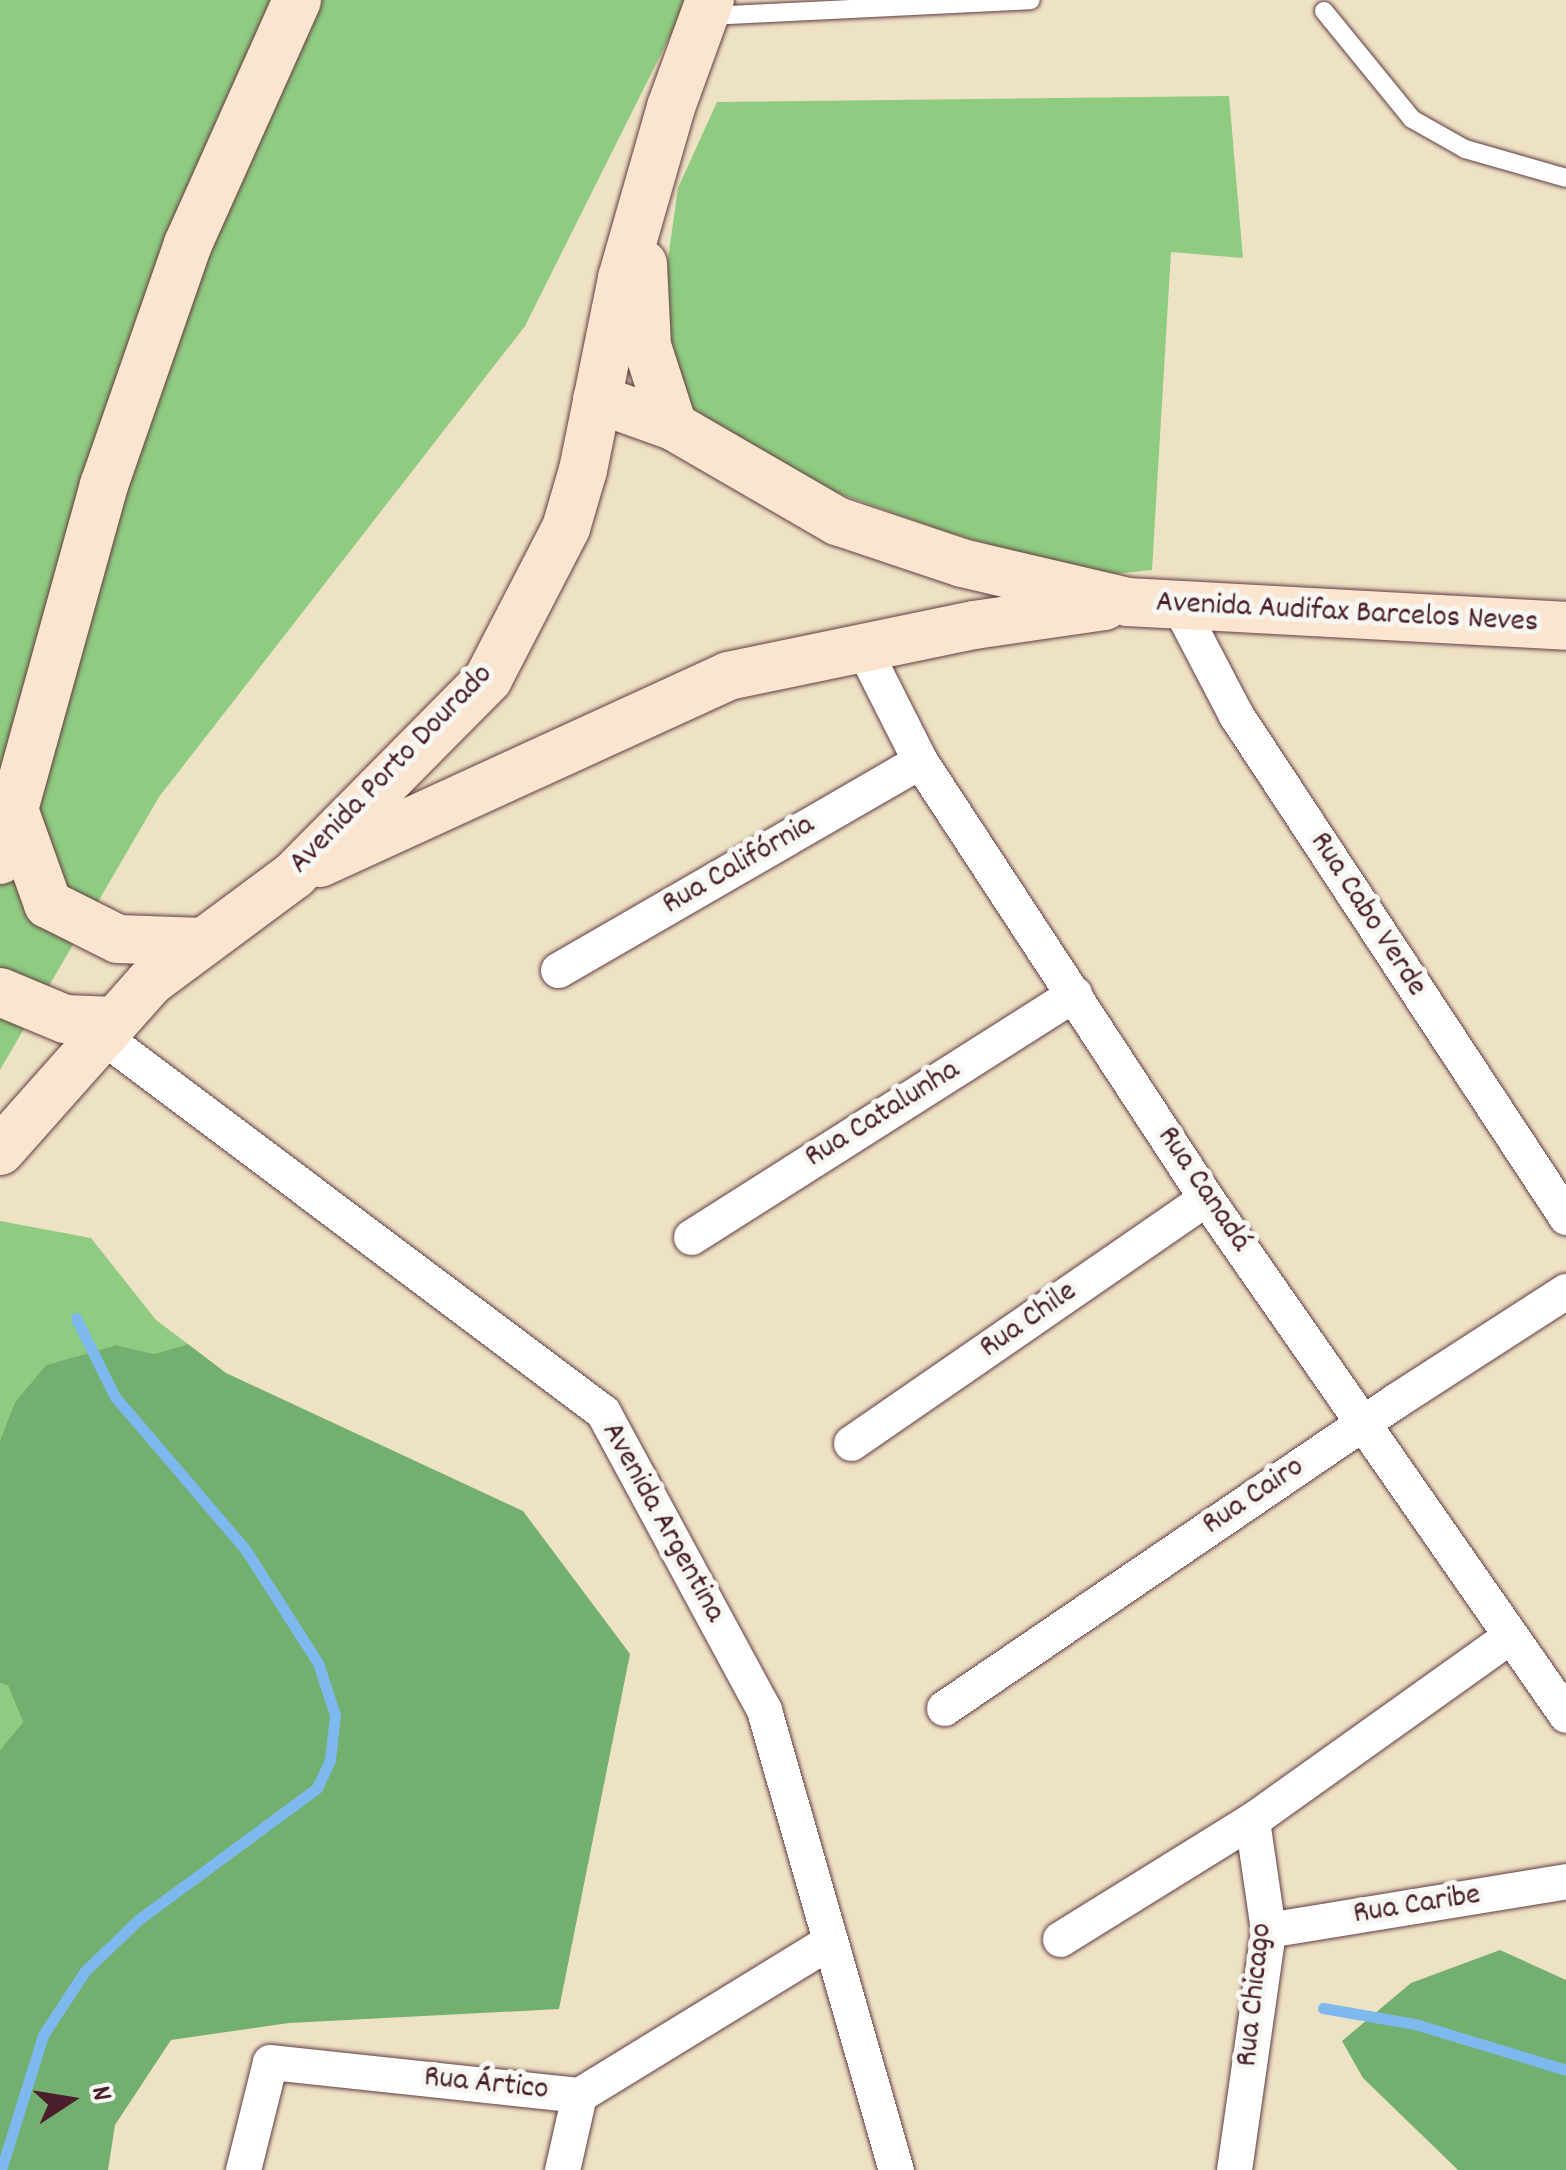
<!DOCTYPE html>
<meta charset="utf-8">
<style>
body{margin:0}
#map{position:relative;width:1566px;height:2170px;overflow:hidden;background:#eee2c5;font-family:Dekko,sans-serif}
div>[style]{position:absolute}
.green>*{inset:0;background:#8fcb80}
.forest>*{inset:0;background:#73af6e}
.stream>*{height:11px;margin:-5.5px;padding:0 5.5px;transform-origin:5.5px;border-radius:5.5px;background:#7db9ef}
.roads{filter:drop-shadow(0 0 2px #633c42) drop-shadow(0 0 2px #633c42)}
.lane>*{height:18px;margin:-9px;padding:0 9px;transform-origin:9px;border-radius:9px;background:#fff}
.street>*{height:35px;margin:-17.5px;padding:0 17.5px;transform-origin:17.5px;border-radius:17.5px;background:#fff}
.secondary>*{height:48px;margin:-24px;padding:0 24px;transform-origin:24px;border-radius:24px;background:#fbe5cf}
span{translate:-50% -50%;white-space:nowrap;text-align:center;line-height:1.15;-webkit-text-stroke:10px #f6f6f2;paint-order:stroke}
.street-label{font-size:32px;color:#4a1f2b}
.north{position:absolute;left:20px;top:2050px;width:100px;height:100px;-webkit-text-stroke:8px #f6f6f2;paint-order:stroke;rotate:78deg;font-size:28px;font-weight:700;line-height:40px;text-align:center;color:#4a1f2b}
.north::after{content:'';display:block;margin:auto;width:35px;height:45px;background:#4a1f2b;clip-path:polygon(50% 0,100% 100%,50% 72%,0 100%)}
</style>
<div id="map">
<div class="green">
<div style="clip-path:polygon(0 0,688px 0,525px 326px,159px 797px,0 1070px)"></div>
<div style="clip-path:polygon(1229px 96px,1243px 258px,1171px 252px,1152px 570px,1096px 576px,944px 531px,804px 481px,691px 407px,661px 309px,678px 188px,717px 102px)"></div>
<div style="clip-path:polygon(0 1221px,91px 1238px,156px 1320px,188px 1344px,154px 1354px,116px 1345px,46px 1365px,15px 1402px,0 1440px)"></div>
<div style="clip-path:polygon(0 1683px,8px 1686px,23px 1722px,0 1750px)"></div>
</div>
<div class="forest">
<div style="clip-path:polygon(188px 1344px,226px 1373px,523px 1511px,630px 1654px,559px 2009px,289px 2023px,171px 2040px,115px 2125px,108px 2170px,0 2170px,0 1750px,23px 1722px,8px 1686px,0 1683px,0 1440px,15px 1402px,46px 1365px,116px 1345px,154px 1354px)"></div>
<div style="clip-path:polygon(1500px 1950px,1566px 1980px,1566px 2170px,1458px 2170px,1363px 2078px,1342px 2041px,1411px 1983px)"></div>
</div>
<div class="stream">
<div style="left:1323px;top:2008px;width:93px;rotate:9.9deg"></div>
<div style="left:1415px;top:2024px;width:158px;rotate:16.9deg"></div>
<div style="left:1px;top:2170px;width:141px;rotate:-72.7deg"></div>
<div style="left:43px;top:2035px;width:77px;rotate:-56.7deg"></div>
<div style="left:85px;top:1971px;width:74px;rotate:-43.9deg"></div>
<div style="left:138px;top:1920px;width:222px;rotate:-36.4deg"></div>
<div style="left:317px;top:1788px;width:31px;rotate:-65deg"></div>
<div style="left:330px;top:1760px;width:45px;rotate:-83.7deg"></div>
<div style="left:335px;top:1715px;width:55px;rotate:-108.1deg"></div>
<div style="left:318px;top:1663px;width:135px;rotate:-122.6deg"></div>
<div style="left:245px;top:1549px;width:200px;rotate:-130.5deg"></div>
<div style="left:115px;top:1397px;width:88px;rotate:-116.3deg"></div>
</div>
<div class="roads">
<div class="lane">
<div style="left:1324px;top:11px;width:139px;rotate:50.8deg"></div>
<div style="left:1412px;top:119px;width:61px;rotate:29.5deg"></div>
<div style="left:1465px;top:149px;width:105px;rotate:16deg"></div>
<div style="left:707px;top:16px;width:324px;rotate:-2.8deg"></div>
</div>
<div class="street">
<div style="left:1179px;top:606px;width:123px;rotate:62.4deg"></div>
<div style="left:1236px;top:715px;width:601px;rotate:56.68deg"></div>
<div style="left:864px;top:650px;width:124px;rotate:63.2deg"></div>
<div style="left:920px;top:761px;width:522px;rotate:56.8deg"></div>
<div style="left:1206px;top:1198px;width:630px;rotate:55.15deg"></div>
<div style="left:558px;top:970px;width:418px;rotate:-30deg"></div>
<div style="left:102px;top:1036px;width:626px;rotate:36.89deg"></div>
<div style="left:603px;top:1412px;width:339px;rotate:61.6deg"></div>
<div style="left:764px;top:1710px;width:479px;rotate:74deg"></div>
<div style="left:691px;top:1237px;width:454px;rotate:-32.4deg"></div>
<div style="left:851px;top:1443px;width:431px;rotate:-34.6deg"></div>
<div style="left:944px;top:1708px;width:546px;rotate:-34.24deg"></div>
<div style="left:1395px;top:1401px;width:203px;rotate:-32.8deg"></div>
<div style="left:1268px;top:1930px;width:302px;rotate:-9.3deg"></div>
<div style="left:1060px;top:1939px;width:226px;rotate:-31.8deg"></div>
<div style="left:243px;top:2170px;width:111px;rotate:-76deg"></div>
<div style="left:270px;top:2062px;width:311px;rotate:6.1deg"></div>
<div style="left:579px;top:2095px;width:294px;rotate:-31.5deg"></div>
<div style="left:562px;top:2170px;width:77px;rotate:-77.2deg"></div>
<div style="left:1234px;top:2170px;width:242px;rotate:-81.9deg"></div>
<div style="left:1268px;top:1930px;width:111px;rotate:-98.3deg"></div>
<div style="left:1252px;top:1820px;width:317px;rotate:-35.5deg"></div>
</div>
<div class="secondary">
<div style="left:643px;top:264px;width:82px;rotate:87.2deg"></div>
<div style="left:647px;top:346px;width:84px;rotate:72deg"></div>
<div style="left:597px;top:399px;width:81px;rotate:19.6deg"></div>
<div style="left:673px;top:426px;width:190px;rotate:30.1deg"></div>
<div style="left:837px;top:521px;width:132px;rotate:18.6deg"></div>
<div style="left:962px;top:563px;width:171px;rotate:13.2deg"></div>
<div style="left:1128px;top:602px;width:439px;rotate:3.1deg"></div>
<div style="left:15px;top:812px;width:98px;rotate:70.3deg"></div>
<div style="left:48px;top:904px;width:78px;rotate:26.6deg"></div>
<div style="left:118px;top:939px;width:85px;rotate:2deg"></div>
<div style="left:0;top:860px;width:389px;rotate:-74.5deg"></div>
<div style="left:104px;top:485px;width:255px;rotate:-70.8deg"></div>
<div style="left:188px;top:244px;width:267px;rotate:-65.9deg"></div>
<div style="left:320px;top:863px;width:449px;rotate:-24.6deg"></div>
<div style="left:728px;top:676px;width:251px;rotate:-11.7deg"></div>
<div style="left:974px;top:625px;width:132px;rotate:-8.3deg"></div>
<div style="left:0;top:992px;width:70px;rotate:22.6deg"></div>
<div style="left:65px;top:1019px;width:50px;rotate:2.3deg"></div>
<div style="left:0;top:1151px;width:226px;rotate:-48.4deg"></div>
<div style="left:150px;top:982px;width:179px;rotate:-36.6deg"></div>
<div style="left:294px;top:875px;width:276px;rotate:-45.3deg"></div>
<div style="left:488px;top:679px;width:170px;rotate:-62.7deg"></div>
<div style="left:566px;top:528px;width:60px;rotate:-73.7deg"></div>
<div style="left:583px;top:470px;width:196px;rotate:-78.5deg"></div>
<div style="left:622px;top:278px;width:178px;rotate:-74deg"></div>
<div style="left:671px;top:107px;width:114px;rotate:-70deg"></div>
</div>
</div>
<div class="street-label">
<span style="left:1347px;top:614px;rotate:3deg">Avenida Audifax Barcelos Neves</span>
<span style="left:392px;top:770px;rotate:-46deg">Avenida Porto Dourado</span>
<span style="left:739px;top:866px;rotate:-30deg">Rua Califórnia</span>
<span style="left:1367px;top:915px;rotate:57deg">Rua Cabo Verde</span>
<span style="left:883px;top:1115px;rotate:-32deg">Rua Catalunha</span>
<span style="left:1203px;top:1190px;rotate:56deg">Rua Canadá</span>
<span style="left:1029px;top:1321px;rotate:-35deg">Rua Chile</span>
<span style="left:1254px;top:1497px;rotate:-34deg">Rua Cairo</span>
<span style="left:662px;top:1523px;rotate:61deg">Avenida Argentina</span>
<span style="left:1417px;top:1906px;rotate:-9deg">Rua Caribe</span>
<span style="left:1256px;top:1995px;rotate:-84deg">Rua Chicago</span>
<span style="left:486px;top:2085px;rotate:6deg">Rua Ártico</span>
</div>
<div class="north">N</div>
</div>
